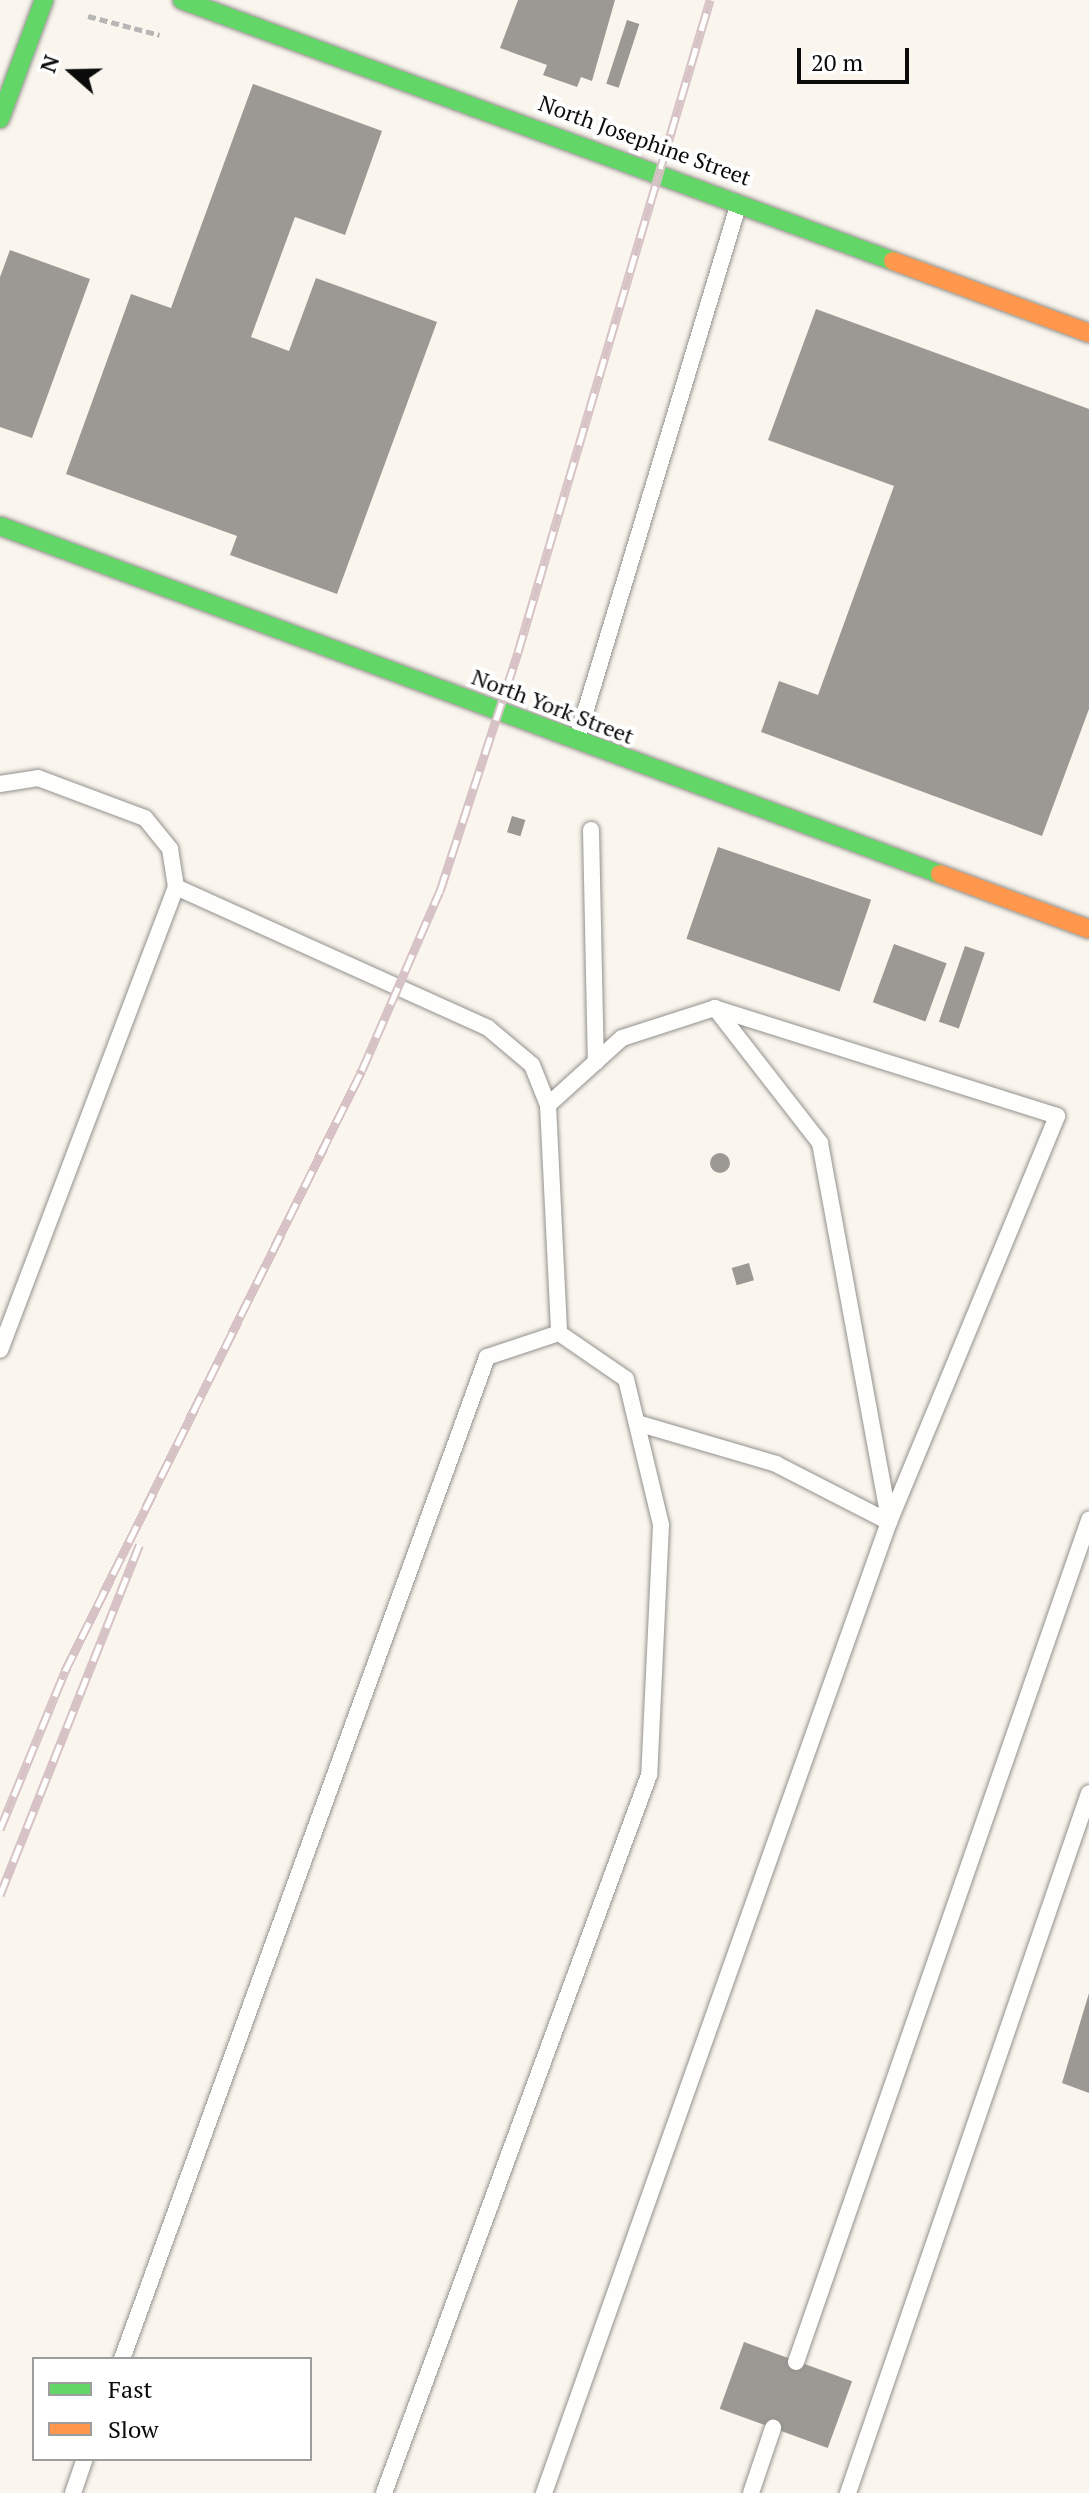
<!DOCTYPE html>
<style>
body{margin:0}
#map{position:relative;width:1089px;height:2493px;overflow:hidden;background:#faf6ee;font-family:"PT Serif",serif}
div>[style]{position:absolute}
.building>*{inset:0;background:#9c9994;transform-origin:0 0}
.round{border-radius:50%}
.path>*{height:5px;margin-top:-2.5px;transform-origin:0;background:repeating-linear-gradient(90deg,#b7b6b5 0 8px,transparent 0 12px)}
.roads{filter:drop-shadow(0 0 2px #93918d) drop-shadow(0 0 2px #93918d)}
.lane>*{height:16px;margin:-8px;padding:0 8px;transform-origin:8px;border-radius:8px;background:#fefefc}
.fast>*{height:18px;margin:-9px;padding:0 9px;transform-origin:9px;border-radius:9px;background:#63d668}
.slow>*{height:18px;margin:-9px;padding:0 9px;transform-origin:9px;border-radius:9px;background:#ff974d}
.rail>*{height:9px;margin-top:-4.5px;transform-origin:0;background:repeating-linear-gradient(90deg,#fff 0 18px,#d7c3c5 0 36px);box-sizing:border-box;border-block:2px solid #d7c3c5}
span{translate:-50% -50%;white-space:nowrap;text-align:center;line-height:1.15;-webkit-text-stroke:8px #fff;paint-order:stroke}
.street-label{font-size:22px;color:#0b0b0b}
.legend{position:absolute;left:32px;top:2357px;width:280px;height:104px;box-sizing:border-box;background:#fff;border:2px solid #9d9d9d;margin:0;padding:10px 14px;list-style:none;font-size:24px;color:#0b0b0b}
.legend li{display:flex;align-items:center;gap:16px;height:40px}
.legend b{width:40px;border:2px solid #9d9d9d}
.north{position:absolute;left:32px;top:32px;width:80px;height:80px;-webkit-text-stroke:6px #fff;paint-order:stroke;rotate:290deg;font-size:22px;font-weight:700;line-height:32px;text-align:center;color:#0b0b0b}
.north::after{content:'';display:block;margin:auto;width:28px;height:36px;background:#0b0b0b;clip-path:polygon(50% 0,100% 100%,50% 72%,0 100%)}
.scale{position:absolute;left:797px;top:48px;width:112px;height:36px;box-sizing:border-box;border:4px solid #0b0b0b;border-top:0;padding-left:10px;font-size:24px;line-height:28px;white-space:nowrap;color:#0b0b0b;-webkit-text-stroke:6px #fff;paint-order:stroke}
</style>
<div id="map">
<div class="building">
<div style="clip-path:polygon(518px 0,615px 0,592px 81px,581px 77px,577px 87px,543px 75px,547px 65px,500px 48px)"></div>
<div style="left:627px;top:20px;width:13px;height:67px;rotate:18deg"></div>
<div style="clip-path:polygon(253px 84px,382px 131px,345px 235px,295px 217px,251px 337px,289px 351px,316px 278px,437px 322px,337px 594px,230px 555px,237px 536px,66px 474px,131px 294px,171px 308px)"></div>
<div style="clip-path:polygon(10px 250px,90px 279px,32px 438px,0 427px,0 277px)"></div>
<div style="clip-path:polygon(816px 309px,1089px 409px,1089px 709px,1042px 836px,761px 732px,779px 681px,818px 695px,894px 486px,768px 440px)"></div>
<div style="left:512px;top:816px;width:14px;height:17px;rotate:17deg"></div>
<div style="left:718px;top:847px;width:162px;height:97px;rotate:19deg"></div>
<div style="left:894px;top:944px;width:56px;height:62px;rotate:20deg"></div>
<div style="left:965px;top:946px;width:21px;height:80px;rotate:19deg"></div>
<div class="round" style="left:710px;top:1153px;width:20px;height:20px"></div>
<div style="left:749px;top:1263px;width:18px;height:18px;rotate:74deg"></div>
<div style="clip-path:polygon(1089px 1993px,1089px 2093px,1062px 2083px)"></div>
<div style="left:744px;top:2342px;width:115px;height:71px;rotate:20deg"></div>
</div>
<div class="path">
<div style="left:88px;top:16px;width:74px;rotate:14.8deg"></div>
</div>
<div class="roads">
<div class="lane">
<div style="left:577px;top:739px;width:557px;rotate:-73.19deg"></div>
<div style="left:0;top:784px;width:38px;rotate:-9deg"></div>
<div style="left:38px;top:778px;width:114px;rotate:20.5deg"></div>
<div style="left:145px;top:818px;width:40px;rotate:51deg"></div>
<div style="left:170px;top:849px;width:38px;rotate:81deg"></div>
<div style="left:176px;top:887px;width:495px;rotate:110.8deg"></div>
<div style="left:591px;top:830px;width:232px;rotate:88.8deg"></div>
<div style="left:176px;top:887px;width:342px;rotate:24.3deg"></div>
<div style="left:488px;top:1028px;width:57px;rotate:40.1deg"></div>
<div style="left:532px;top:1065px;width:43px;rotate:68.2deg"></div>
<div style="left:548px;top:1105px;width:228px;rotate:87.2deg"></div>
<div style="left:715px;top:1008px;width:171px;rotate:52.1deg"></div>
<div style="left:820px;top:1143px;width:383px;rotate:79.6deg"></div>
<div style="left:637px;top:1423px;width:145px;rotate:16.4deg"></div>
<div style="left:776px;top:1464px;width:127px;rotate:27.2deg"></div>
<div style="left:122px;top:2359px;width:1066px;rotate:-69.98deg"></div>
<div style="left:487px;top:1357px;width:76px;rotate:-18.4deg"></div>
<div style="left:559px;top:1333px;width:81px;rotate:34.5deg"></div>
<div style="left:626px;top:1379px;width:150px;rotate:76.5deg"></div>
<div style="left:661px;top:1525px;width:250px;rotate:92.7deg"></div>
<div style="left:649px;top:1775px;width:765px;rotate:110.26deg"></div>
<div style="left:796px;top:2362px;width:892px;rotate:-70.81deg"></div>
<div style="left:73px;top:2493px;width:36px;rotate:-71deg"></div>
<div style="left:544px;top:2493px;width:1030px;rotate:-70.44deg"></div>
<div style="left:889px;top:1522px;width:439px;rotate:-67.5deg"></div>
<div style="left:1057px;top:1116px;width:359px;rotate:-162.5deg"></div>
<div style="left:715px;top:1008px;width:98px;rotate:162.1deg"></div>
<div style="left:622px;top:1038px;width:100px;rotate:137.8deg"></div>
<div style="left:751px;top:2493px;width:69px;rotate:-71.3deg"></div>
<div style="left:848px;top:2493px;width:740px;rotate:-71deg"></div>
</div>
<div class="fast">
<div style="left:182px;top:0;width:757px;rotate:20.16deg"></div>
<div style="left:0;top:119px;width:127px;rotate:-69.7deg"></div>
<div style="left:0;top:526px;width:1002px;rotate:20.32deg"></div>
</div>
<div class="slow">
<div style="left:893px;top:261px;width:209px;rotate:20.2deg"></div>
<div style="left:940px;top:874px;width:159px;rotate:20.3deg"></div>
</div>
</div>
<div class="rail">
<div style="left:0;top:1829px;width:171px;rotate:-67.6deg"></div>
<div style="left:65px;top:1671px;width:670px;rotate:-63.7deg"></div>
<div style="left:362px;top:1070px;width:195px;rotate:-66.5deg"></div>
<div style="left:440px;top:891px;width:251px;rotate:-71.9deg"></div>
<div style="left:518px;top:652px;width:680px;rotate:-73.59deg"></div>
<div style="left:0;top:1895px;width:377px;rotate:-68.3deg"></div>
</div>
<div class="street-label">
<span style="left:645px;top:140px;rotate:20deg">North Josephine Street</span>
<span style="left:553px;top:706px;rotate:21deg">North York Street</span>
</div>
<ul class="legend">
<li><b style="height:10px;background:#63d668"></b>Fast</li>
<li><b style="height:10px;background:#ff974d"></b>Slow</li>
</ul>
<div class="north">N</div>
<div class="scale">20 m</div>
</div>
